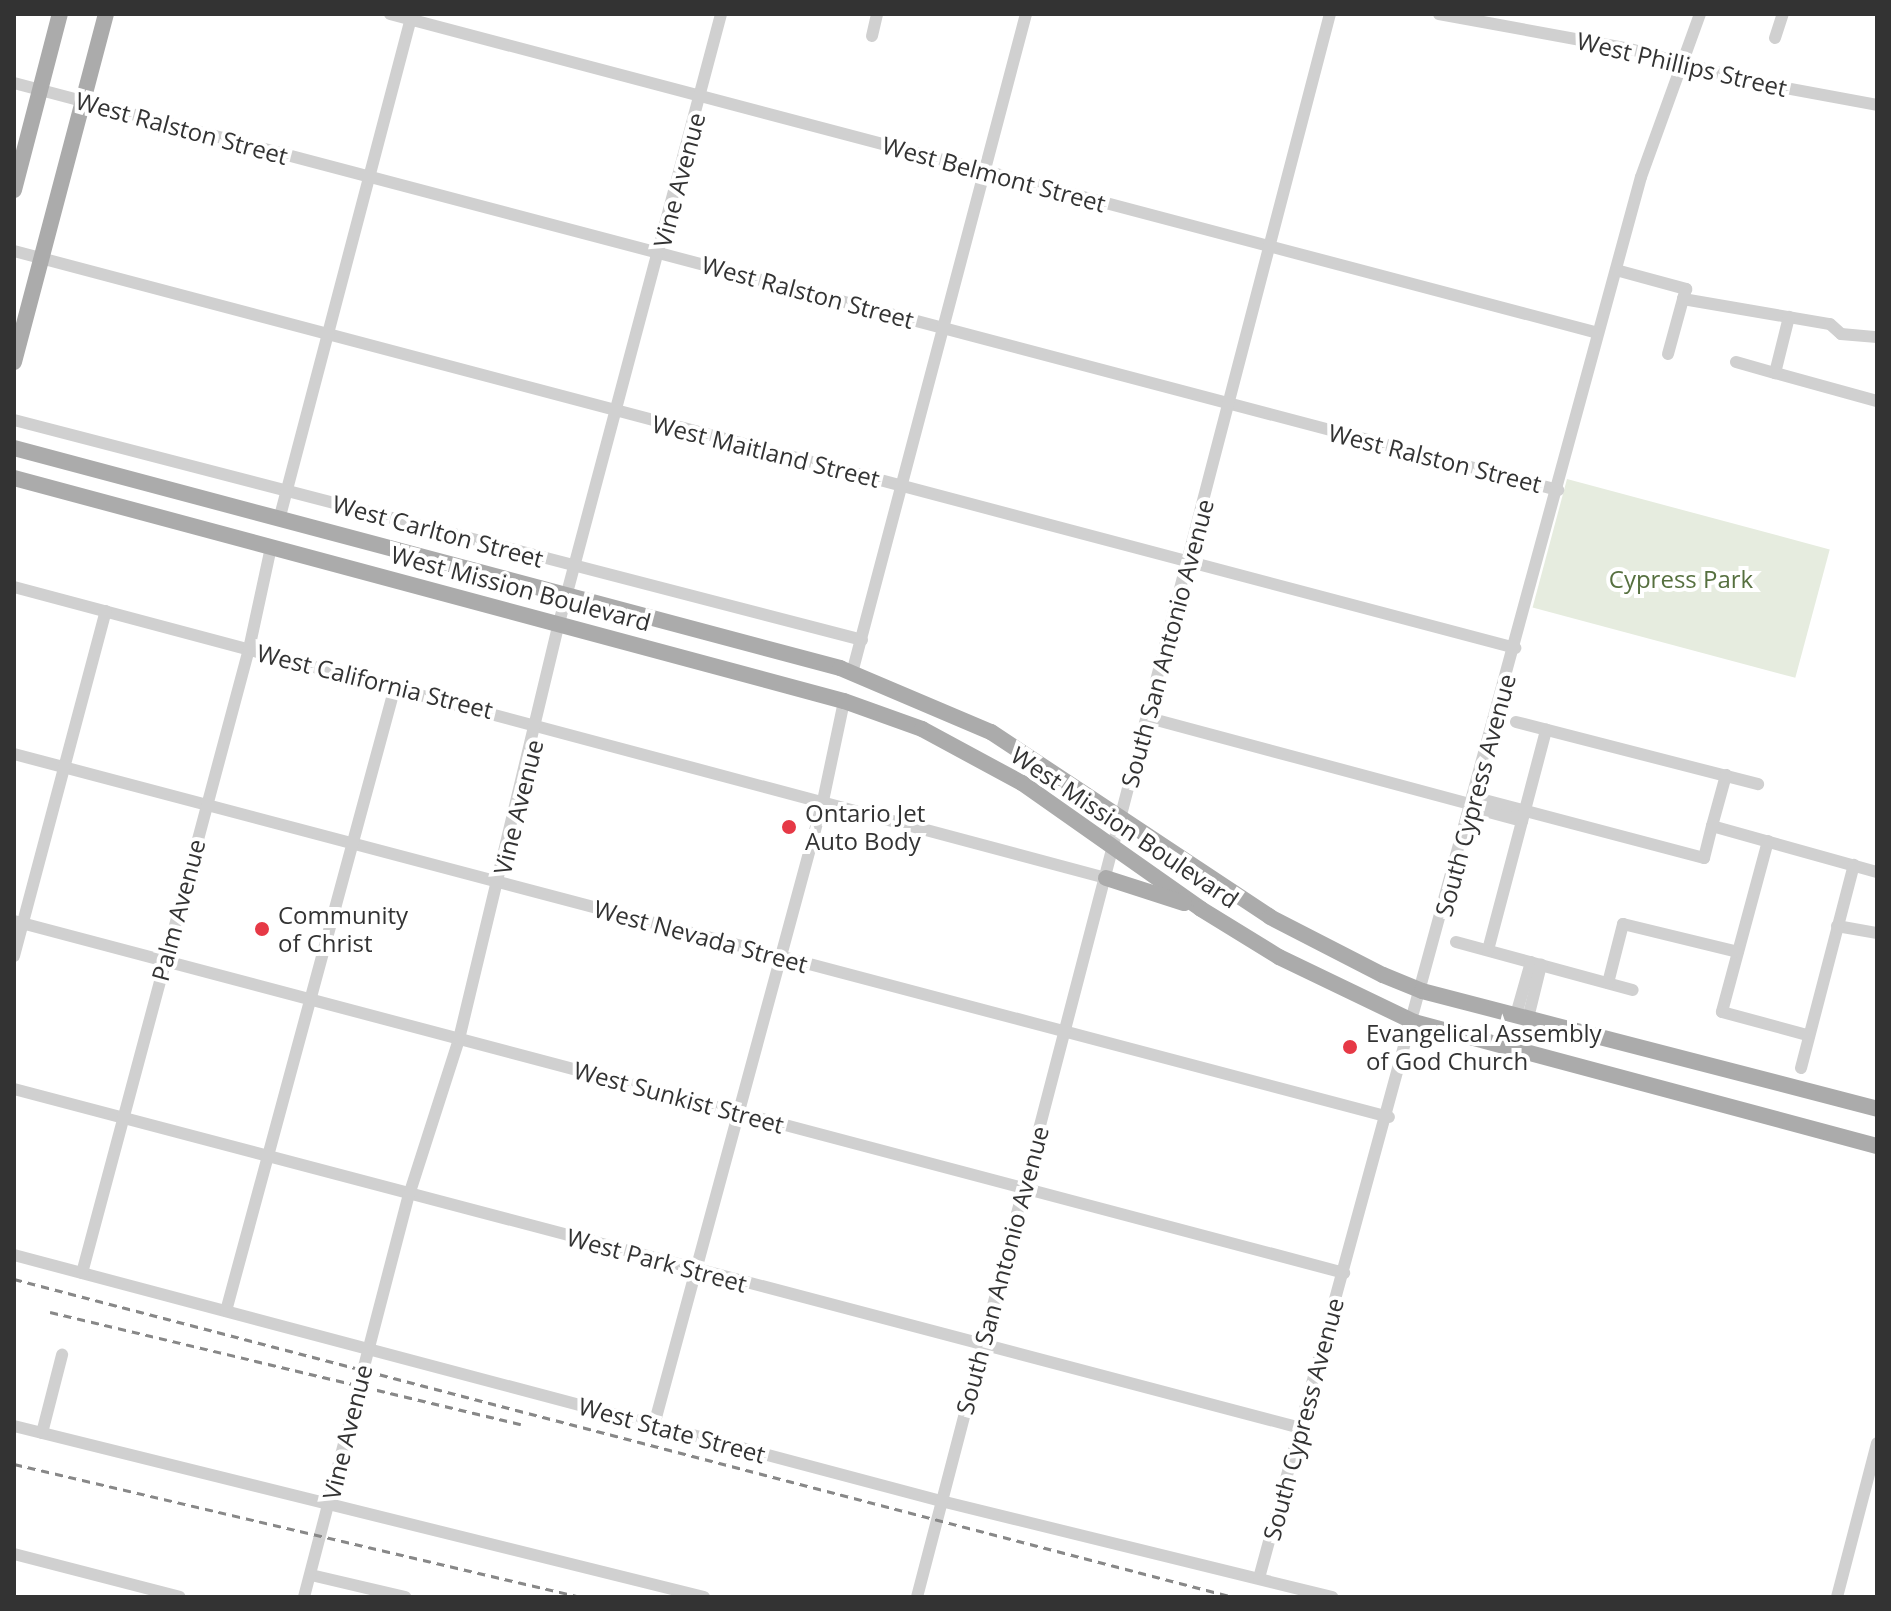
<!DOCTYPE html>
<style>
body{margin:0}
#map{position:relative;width:1891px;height:1611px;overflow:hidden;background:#fff;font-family:"Open Sans",sans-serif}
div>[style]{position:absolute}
.green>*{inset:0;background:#e6ecdf;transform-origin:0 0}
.minor>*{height:12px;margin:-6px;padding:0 6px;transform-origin:6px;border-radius:6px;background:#d0d0d0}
.major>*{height:16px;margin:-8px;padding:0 8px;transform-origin:8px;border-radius:8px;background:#ababab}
.rail>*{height:3px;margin-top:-1.5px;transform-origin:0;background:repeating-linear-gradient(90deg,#888 0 8px,transparent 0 14px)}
.dots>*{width:22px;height:22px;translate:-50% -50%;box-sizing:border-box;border:4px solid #fff;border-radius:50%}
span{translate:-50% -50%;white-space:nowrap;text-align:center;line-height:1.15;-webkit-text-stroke:8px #fff;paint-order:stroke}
.street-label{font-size:24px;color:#333}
.park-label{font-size:24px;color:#56703f}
.poi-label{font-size:24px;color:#333}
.left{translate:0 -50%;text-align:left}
.frame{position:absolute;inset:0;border:16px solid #333;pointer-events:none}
</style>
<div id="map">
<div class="green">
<div style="left:1567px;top:479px;width:272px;height:133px;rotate:15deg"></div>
</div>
<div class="minor">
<div style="left:390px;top:14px;width:1249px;rotate:14.79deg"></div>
<div style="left:1439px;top:14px;width:194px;rotate:10.4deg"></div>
<div style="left:1630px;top:49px;width:127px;rotate:15deg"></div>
<div style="left:1753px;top:82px;width:126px;rotate:10.5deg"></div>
<div style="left:872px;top:36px;width:23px;rotate:-77deg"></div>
<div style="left:1775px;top:38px;width:25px;rotate:-72deg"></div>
<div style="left:14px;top:83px;width:1597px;rotate:14.77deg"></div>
<div style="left:14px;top:251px;width:1553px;rotate:14.81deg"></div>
<div style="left:1616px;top:270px;width:73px;rotate:15.2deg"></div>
<div style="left:1686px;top:289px;width:10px;rotate:107deg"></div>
<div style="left:1668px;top:354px;width:57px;rotate:-74.7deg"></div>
<div style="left:1683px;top:299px;width:149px;rotate:9.7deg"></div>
<div style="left:1830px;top:324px;width:15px;rotate:42deg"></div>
<div style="left:1841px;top:334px;width:36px;rotate:5deg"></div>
<div style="left:1736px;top:362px;width:41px;rotate:15.8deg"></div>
<div style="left:1775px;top:373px;width:58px;rotate:-76deg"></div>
<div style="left:1775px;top:373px;width:106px;rotate:15.4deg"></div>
<div style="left:14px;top:420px;width:876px;rotate:14.54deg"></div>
<div style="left:279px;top:520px;width:523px;rotate:-75.27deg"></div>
<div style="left:14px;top:587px;width:1130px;rotate:14.92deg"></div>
<div style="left:852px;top:673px;width:682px;rotate:-75.21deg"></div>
<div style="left:1149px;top:718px;width:333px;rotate:15deg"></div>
<div style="left:1516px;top:722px;width:250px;rotate:14.4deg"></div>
<div style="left:14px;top:754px;width:1422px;rotate:14.79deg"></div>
<div style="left:1473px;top:797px;width:239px;rotate:14.8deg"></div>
<div style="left:1704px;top:858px;width:33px;rotate:-76deg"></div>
<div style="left:1712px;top:826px;width:171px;rotate:15.6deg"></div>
<div style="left:1470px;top:807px;width:54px;rotate:15.1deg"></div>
<div style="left:1712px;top:826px;width:53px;rotate:-74.6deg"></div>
<div style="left:1768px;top:841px;width:177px;rotate:105.1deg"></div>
<div style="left:1722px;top:1012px;width:88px;rotate:15.1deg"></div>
<div style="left:14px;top:921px;width:1376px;rotate:14.82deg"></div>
<div style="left:1837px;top:926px;width:41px;rotate:9.9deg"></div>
<div style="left:1456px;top:942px;width:183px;rotate:15.2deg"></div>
<div style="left:1488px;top:950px;width:228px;rotate:-75.2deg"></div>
<div style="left:14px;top:956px;width:357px;rotate:-75.1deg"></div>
<div style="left:1608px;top:983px;width:61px;rotate:-75.7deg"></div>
<div style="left:1623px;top:924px;width:118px;rotate:13.7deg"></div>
<div style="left:1516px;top:1015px;width:55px;rotate:-74.2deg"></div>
<div style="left:1528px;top:1018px;width:55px;rotate:-76.2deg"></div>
<div style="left:1801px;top:1068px;width:210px;rotate:-75.4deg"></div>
<div style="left:14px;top:1089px;width:1331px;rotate:14.76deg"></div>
<div style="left:14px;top:1255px;width:959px;rotate:14.86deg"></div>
<div style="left:941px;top:1501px;width:403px;rotate:13.8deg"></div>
<div style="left:82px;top:1273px;width:646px;rotate:-75.02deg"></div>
<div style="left:249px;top:649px;width:104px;rotate:-77.8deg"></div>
<div style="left:226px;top:1311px;width:646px;rotate:-74.85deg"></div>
<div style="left:654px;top:1425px;width:646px;rotate:-74.85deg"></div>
<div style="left:823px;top:801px;width:102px;rotate:-78.1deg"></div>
<div style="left:14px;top:1426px;width:711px;rotate:13.92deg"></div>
<div style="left:42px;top:1433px;width:81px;rotate:-75.6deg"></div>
<div style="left:14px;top:1554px;width:171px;rotate:14.5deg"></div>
<div style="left:311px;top:1575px;width:97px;rotate:13.2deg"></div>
<div style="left:1259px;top:1578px;width:1452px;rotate:-74.75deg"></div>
<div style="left:1641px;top:177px;width:173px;rotate:-70.1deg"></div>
<div style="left:304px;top:1597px;width:415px;rotate:-75.4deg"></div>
<div style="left:409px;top:1195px;width:164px;rotate:-72.2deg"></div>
<div style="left:459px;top:1039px;width:428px;rotate:-76.5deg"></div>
<div style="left:559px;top:623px;width:630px;rotate:-75.1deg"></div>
<div style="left:917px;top:1597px;width:1636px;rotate:-75.38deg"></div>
<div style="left:1837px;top:1597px;width:159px;rotate:-75.4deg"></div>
</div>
<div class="major">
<div style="left:14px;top:190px;width:182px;rotate:-75.4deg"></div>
<div style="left:14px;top:362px;width:360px;rotate:-75.2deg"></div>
<div style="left:14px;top:448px;width:855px;rotate:14.91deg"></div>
<div style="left:840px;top:668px;width:164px;rotate:23deg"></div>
<div style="left:991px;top:732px;width:335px;rotate:33.5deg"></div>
<div style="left:1270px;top:917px;width:127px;rotate:27.2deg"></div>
<div style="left:1383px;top:975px;width:42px;rotate:22.3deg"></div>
<div style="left:1422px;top:991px;width:470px;rotate:14.5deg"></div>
<div style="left:14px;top:478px;width:859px;rotate:15.04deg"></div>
<div style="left:844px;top:701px;width:83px;rotate:19.7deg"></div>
<div style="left:922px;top:729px;width:114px;rotate:28.4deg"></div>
<div style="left:1022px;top:783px;width:219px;rotate:35.1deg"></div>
<div style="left:1201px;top:909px;width:92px;rotate:31.6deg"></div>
<div style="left:1279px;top:957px;width:150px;rotate:25.7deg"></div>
<div style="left:1414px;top:1022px;width:479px;rotate:15deg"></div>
<div style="left:1106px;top:878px;width:82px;rotate:17.8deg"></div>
</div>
<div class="rail">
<div style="left:14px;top:1279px;width:1260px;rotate:14.62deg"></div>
<div style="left:50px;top:1312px;width:484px;rotate:13.4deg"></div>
<div style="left:14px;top:1464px;width:582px;rotate:13.2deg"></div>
</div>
<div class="dots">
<div style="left:789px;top:827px;background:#e63946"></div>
<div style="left:262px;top:929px;background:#e63946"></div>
<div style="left:1350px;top:1047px;background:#e63946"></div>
</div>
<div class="street-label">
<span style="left:1682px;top:64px;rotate:13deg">West Phillips Street</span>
<span style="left:182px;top:128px;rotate:15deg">West Ralston Street</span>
<span style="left:994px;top:174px;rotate:15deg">West Belmont Street</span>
<span style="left:679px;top:180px;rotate:-75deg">Vine Avenue</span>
<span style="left:808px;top:292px;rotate:15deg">West Ralston Street</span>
<span style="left:766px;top:451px;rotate:14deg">West Maitland Street</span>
<span style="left:1435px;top:458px;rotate:14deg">West Ralston Street</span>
<span style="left:438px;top:531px;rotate:15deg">West Carlton Street</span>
<span style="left:521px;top:588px;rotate:15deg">West Mission Boulevard</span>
<span style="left:1167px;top:643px;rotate:-75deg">South San Antonio Avenue</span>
<span style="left:375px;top:681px;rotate:14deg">West California Street</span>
<span style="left:1475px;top:795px;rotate:-75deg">South Cypress Avenue</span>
<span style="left:518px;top:807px;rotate:-76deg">Vine Avenue</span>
<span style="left:1125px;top:827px;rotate:34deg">West Mission Boulevard</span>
<span style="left:178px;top:910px;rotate:-75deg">Palm Avenue</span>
<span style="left:701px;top:936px;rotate:15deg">West Nevada Street</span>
<span style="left:679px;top:1097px;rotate:15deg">West Sunkist Street</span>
<span style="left:657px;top:1260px;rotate:15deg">West Park Street</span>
<span style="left:1002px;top:1270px;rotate:-75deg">South San Antonio Avenue</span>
<span style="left:1303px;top:1419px;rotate:-75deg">South Cypress Avenue</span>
<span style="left:672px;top:1430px;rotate:15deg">West State Street</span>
<span style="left:347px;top:1432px;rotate:-76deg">Vine Avenue</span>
</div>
<div class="park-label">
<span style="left:1681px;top:579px">Cypress Park</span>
</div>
<div class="poi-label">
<span class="left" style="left:805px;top:827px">Ontario Jet<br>Auto Body</span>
<span class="left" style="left:278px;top:929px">Community<br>of Christ</span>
<span class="left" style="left:1366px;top:1047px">Evangelical Assembly<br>of God Church</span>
</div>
<div class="frame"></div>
</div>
